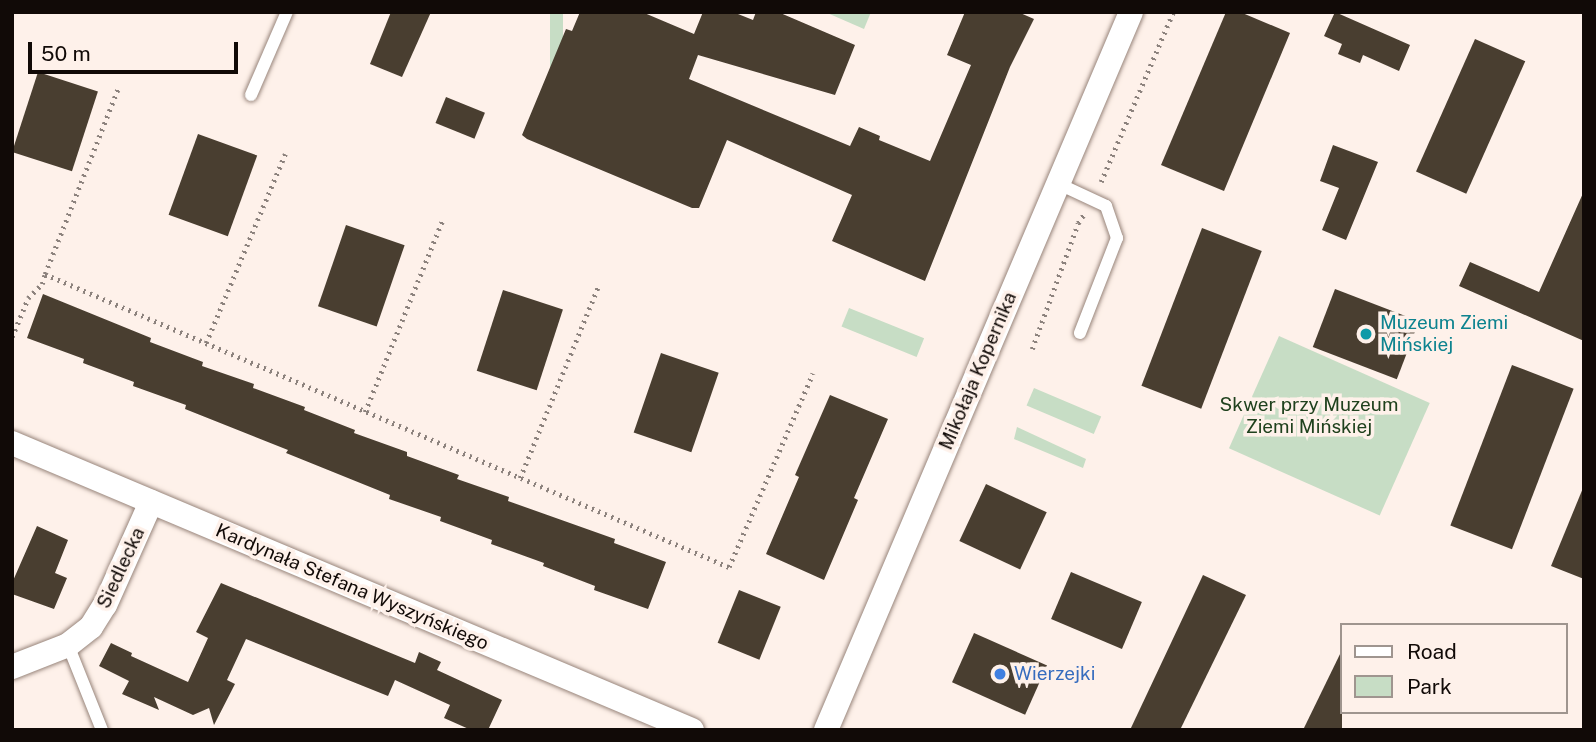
<!DOCTYPE html>
<meta charset="utf-8">
<style>
body{margin:0}
#map{position:relative;width:1596px;height:742px;overflow:hidden;background:#fef1ea;font-family:"Public Sans",sans-serif}
div>[style]{position:absolute}
.green>*{inset:0;background:#c7ddc5;transform-origin:0 0}
.building>*{inset:0;background:#493e30;transform-origin:0 0}
.path>*{height:4.5px;margin-top:-2.25px;transform-origin:0;background:repeating-linear-gradient(90deg,#8c827d 0 2px,transparent 0 7px)}
.roads{filter:drop-shadow(0 0 2px #98857b) drop-shadow(0 0 2px #98857b)}
.service>*{height:12px;margin:-6px;padding:0 6px;transform-origin:6px;border-radius:6px;background:#fff}
.minor>*{height:24px;margin:-12px;padding:0 12px;transform-origin:12px;border-radius:12px;background:#fff}
.dots>*{width:19px;height:19px;translate:-50% -50%;box-sizing:border-box;border:4px solid #fef1ea;border-radius:50%}
span{translate:-50% -50%;white-space:nowrap;text-align:center;line-height:1.15;-webkit-text-stroke:7px #fef1ea;paint-order:stroke}
.culture-label{font-size:19px;color:#0d838f}
.left{translate:0 -50%;text-align:left}
.street-label{font-size:19px;color:#110a07}
.park-label{font-size:19px;color:#1f411d}
.shop-label{font-size:19px;color:#366cbe}
.frame{position:absolute;inset:0;border:14px solid #110a07;pointer-events:none}
.legend{position:absolute;left:1340px;top:623px;width:228px;height:91px;box-sizing:border-box;background:#fef1ea;border:2px solid #9f958f;margin:0;padding:9px 12px;list-style:none;font-size:21px;color:#110a07}
.legend li{display:flex;align-items:center;gap:14px;height:35px}
.legend b{width:35px;border:2px solid #9f958f}
.scale{position:absolute;left:28px;top:42px;width:210px;height:32px;box-sizing:border-box;border:4px solid #110a07;border-top:0;padding-left:9px;font-size:21px;line-height:24px;white-space:nowrap;color:#110a07;-webkit-text-stroke:5px #fef1ea;paint-order:stroke}
</style>
<div id="map">
<div class="green">
<div style="left:550px;top:12px;width:13px;height:95px"></div>
<div style="clip-path:polygon(825px 12px,871px 12px,864px 29px)"></div>
<div style="left:849px;top:308px;width:81px;height:20px;rotate:22deg"></div>
<div style="left:1279px;top:336px;width:165px;height:123px;rotate:24deg"></div>
<div style="left:1034px;top:388px;width:73px;height:19px;rotate:23deg"></div>
<div style="clip-path:polygon(1017px 427px,1086px 459px,1083px 468px,1014px 439px)"></div>
</div>
<div class="building">
<div style="clip-path:polygon(391px 12px,431px 12px,402px 77px,370px 64px)"></div>
<div style="clip-path:polygon(580px 12px,642px 12px,694px 34px,703px 12px,733px 12px,753px 20px,756px 12px,778px 12px,855px 45px,835px 95px,698px 55px,689px 79px,850px 146px,859px 127px,880px 136px,879px 140px,930px 161px,971px 65px,947px 55px,965px 12px,1018px 12px,1034px 19px,1010px 67px,925px 281px,832px 241px,852px 195px,727px 140px,699px 208px,692px 208px,527px 139px,522px 135px,566px 29px,572px 31px)"></div>
<div style="clip-path:polygon(1226px 12px,1240px 12px,1290px 33px,1224px 191px,1161px 165px)"></div>
<div style="clip-path:polygon(1335px 12px,1410px 45px,1399px 71px,1363px 55px,1360px 63px,1338px 54px,1342px 44px,1324px 36px)"></div>
<div style="left:1475px;top:39px;width:55px;height:145px;rotate:24deg"></div>
<div style="left:38px;top:72px;width:63px;height:84px;rotate:18deg"></div>
<div style="left:446px;top:97px;width:42px;height:28px;rotate:22deg"></div>
<div style="left:198px;top:134px;width:63px;height:86px;rotate:20deg"></div>
<div style="clip-path:polygon(1333px 145px,1378px 162px,1346px 240px,1322px 230px,1339px 188px,1320px 181px)"></div>
<div style="clip-path:polygon(1584px 191px,1584px 341px,1459px 286px,1470px 262px,1539px 292px)"></div>
<div style="left:346px;top:225px;width:62px;height:86px;rotate:19deg"></div>
<div style="left:1202px;top:228px;width:64px;height:169px;rotate:21deg"></div>
<div style="left:1335px;top:289px;width:90px;height:62px;rotate:21deg"></div>
<div style="left:503px;top:290px;width:63px;height:85px;rotate:18deg"></div>
<div style="clip-path:polygon(43px 294px,151px 338px,150px 342px,203px 362px,202px 366px,254px 384px,253px 388px,305px 407px,304px 410px,355px 430px,354px 433px,407px 452px,407px 456px,459px 475px,457px 479px,509px 497px,508px 501px,615px 539px,614px 543px,666px 562px,648px 609px,594px 590px,595px 586px,543px 566px,544px 563px,491px 544px,492px 540px,440px 521px,441px 517px,389px 499px,390px 495px,286px 453px,288px 450px,185px 409px,186px 405px,133px 386px,134px 382px,83px 363px,84px 359px,27px 338px)"></div>
<div style="left:661px;top:353px;width:61px;height:84px;rotate:19deg"></div>
<div style="left:1512px;top:365px;width:66px;height:172px;rotate:21deg"></div>
<div style="clip-path:polygon(830px 395px,888px 419px,854px 498px,858px 500px,824px 580px,766px 554px,799px 477px,795px 475px)"></div>
<div style="left:986px;top:484px;width:67px;height:63px;rotate:25deg"></div>
<div style="clip-path:polygon(1583px 488px,1584px 488px,1584px 579px,1551px 566px)"></div>
<div style="clip-path:polygon(37px 526px,68px 540px,55px 573px,67px 578px,54px 609px,12px 594px,12px 583px)"></div>
<div style="left:1071px;top:572px;width:77px;height:51px;rotate:23deg"></div>
<div style="clip-path:polygon(1203px 575px,1246px 595px,1180px 730px,1130px 730px)"></div>
<div style="clip-path:polygon(221px 583px,415px 663px,419px 652px,441px 662px,437px 670px,502px 700px,488px 730px,471px 730px,444px 718px,450px 705px,395px 680px,388px 696px,246px 639px,227px 680px,235px 684px,214px 725px,209px 708px,193px 715px,154px 697px,159px 710px,122px 694px,129px 681px,99px 666px,111px 643px,132px 653px,131px 656px,188px 682px,208px 638px,196px 632px)"></div>
<div style="left:739px;top:590px;width:45px;height:57px;rotate:22deg"></div>
<div style="left:974px;top:633px;width:80px;height:54px;rotate:24deg"></div>
<div style="clip-path:polygon(1342px 650px,1342px 730px,1303px 730px)"></div>
</div>
<div class="path">
<div style="left:1101px;top:182px;width:185px;rotate:-67deg"></div>
<div style="left:45px;top:274px;width:202px;rotate:-68.5deg"></div>
<div style="left:12px;top:337px;width:42px;rotate:-67.7deg"></div>
<div style="left:28px;top:298px;width:20px;rotate:-45deg"></div>
<div style="left:42px;top:284px;width:10px;rotate:-73deg"></div>
<div style="left:45px;top:274px;width:744px;rotate:23.19deg"></div>
<div style="left:729px;top:567px;width:211px;rotate:-66.6deg"></div>
<div style="left:206px;top:343px;width:205px;rotate:-67.3deg"></div>
<div style="left:1032px;top:349px;width:134px;rotate:-69.9deg"></div>
<div style="left:1078px;top:223px;width:11px;rotate:-56deg"></div>
<div style="left:365px;top:412px;width:208px;rotate:-68deg"></div>
<div style="left:520px;top:478px;width:209px;rotate:-67.8deg"></div>
</div>
<div class="roads">
<div class="service">
<div style="left:251px;top:95px;width:90px;rotate:-66.6deg"></div>
<div style="left:1059px;top:184px;width:52px;rotate:25.1deg"></div>
<div style="left:1106px;top:206px;width:34px;rotate:71deg"></div>
<div style="left:1117px;top:238px;width:102px;rotate:111.3deg"></div>
<div style="left:68px;top:645px;width:92px;rotate:68.2deg"></div>
</div>
<div class="minor">
<div style="left:12px;top:443px;width:738px;rotate:22.88deg"></div>
<div style="left:12px;top:667px;width:60px;rotate:-21.4deg"></div>
<div style="left:68px;top:645px;width:29px;rotate:-38deg"></div>
<div style="left:91px;top:627px;width:26px;rotate:-58deg"></div>
<div style="left:105px;top:605px;width:113px;rotate:-65.9deg"></div>
<div style="left:826px;top:730px;width:780px;rotate:-66.98deg"></div>
</div>
</div>
<div class="dots">
<div style="left:1366px;top:334px;background:#0f9aa8"></div>
<div style="left:1000px;top:674px;background:#3f7fe0"></div>
</div>
<div class="culture-label">
<span class="left" style="left:1380px;top:334px">Muzeum Ziemi<br>Mińskiej</span>
</div>
<div class="street-label">
<span style="left:978px;top:371px;rotate:-67deg">Mikołaja Kopernika</span>
<span style="left:121px;top:568px;rotate:-65deg">Siedlecka</span>
<span style="left:352px;top:587px;rotate:23deg">Kardynała Stefana Wyszyńskiego</span>
</div>
<div class="park-label">
<span style="left:1309px;top:416px">Skwer przy Muzeum<br>Ziemi Mińskiej</span>
</div>
<div class="shop-label">
<span class="left" style="left:1014px;top:674px">Wierzejki</span>
</div>
<div class="frame"></div>
<ul class="legend">
<li><b style="height:9px;background:#fff"></b>Road</li>
<li><b style="height:19px;background:#c7ddc5"></b>Park</li>
</ul>
<div class="scale">50 m</div>
</div>
